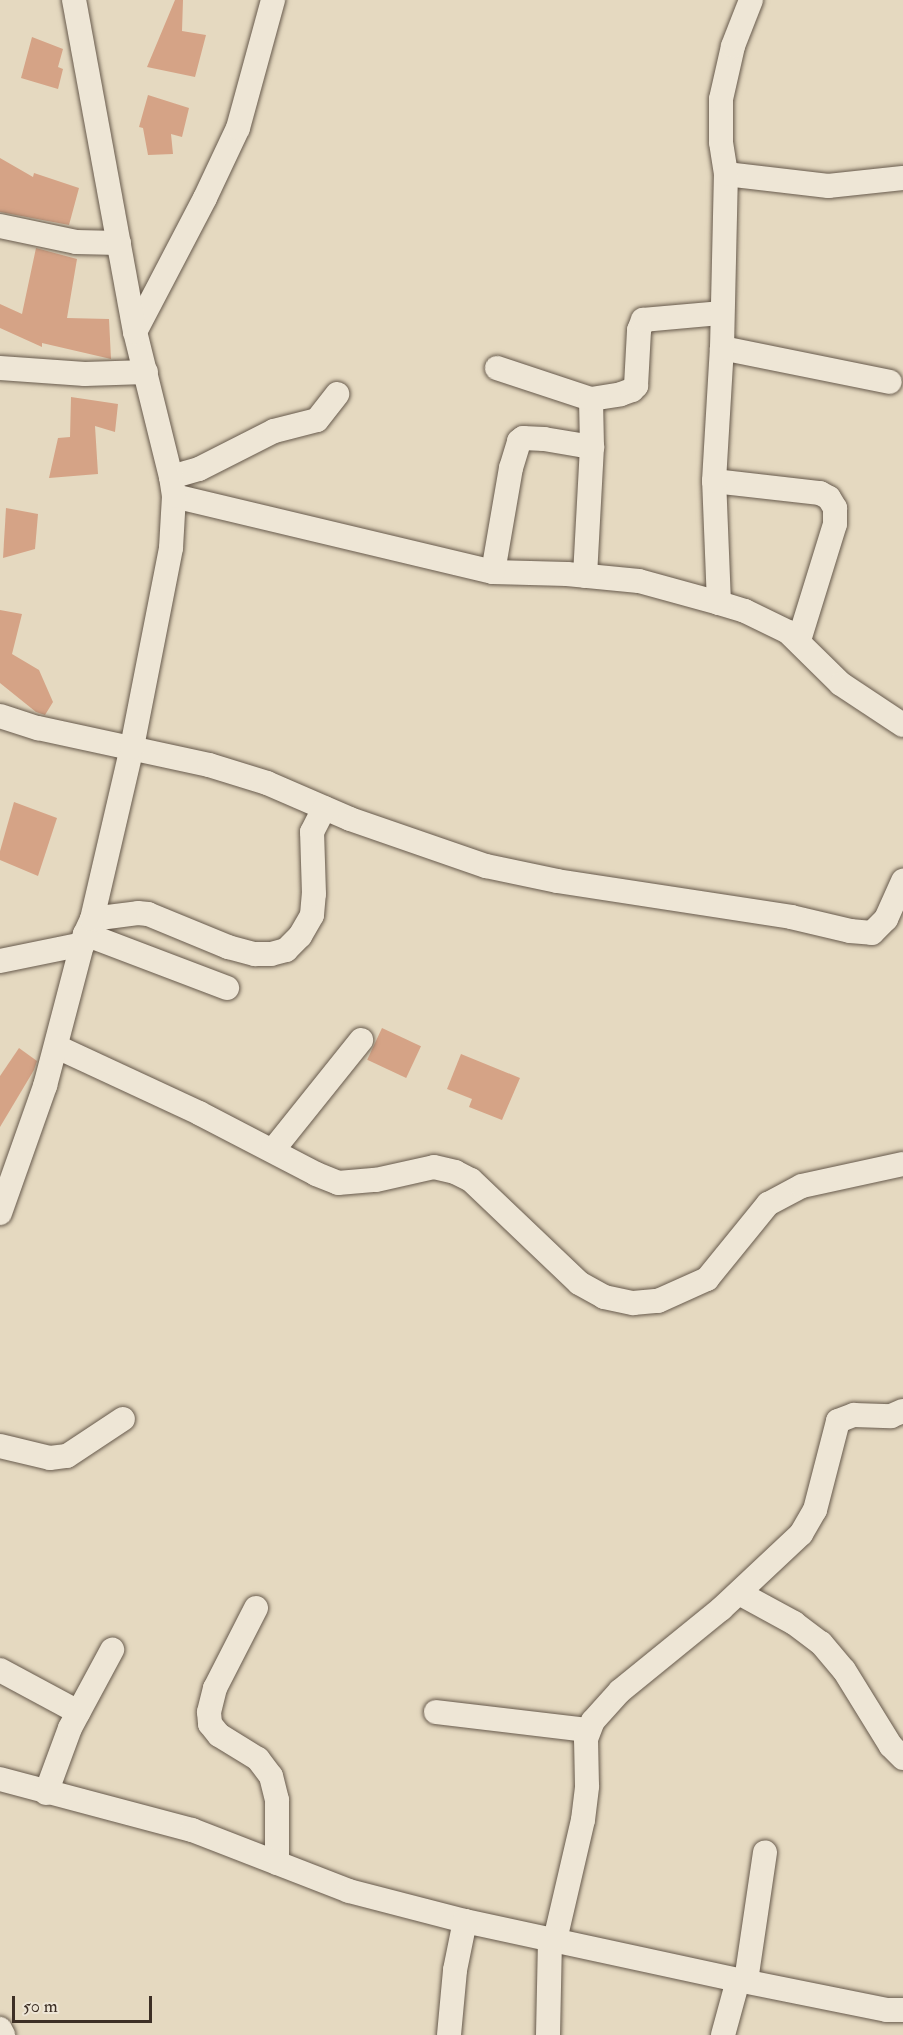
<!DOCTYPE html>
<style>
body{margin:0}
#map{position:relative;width:903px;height:2035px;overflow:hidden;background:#e5d9c0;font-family:"IM FELL Double Pica",serif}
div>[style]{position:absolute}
.building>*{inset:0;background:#d5a386;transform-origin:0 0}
.roads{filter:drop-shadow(0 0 2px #675a4c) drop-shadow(0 0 2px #675a4c)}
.minor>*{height:24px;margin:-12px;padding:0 12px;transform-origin:12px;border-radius:12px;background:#eee6d6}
span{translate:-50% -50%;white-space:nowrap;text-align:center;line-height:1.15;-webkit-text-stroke:4.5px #eee6d6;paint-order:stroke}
.scale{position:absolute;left:12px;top:1996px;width:140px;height:27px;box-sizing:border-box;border:3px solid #3d2f25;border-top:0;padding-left:8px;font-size:18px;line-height:21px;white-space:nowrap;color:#3d2f25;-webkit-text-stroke:4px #eee6d6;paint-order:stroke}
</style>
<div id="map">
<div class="building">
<div style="clip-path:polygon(175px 0,183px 0,182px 31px,206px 35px,195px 77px,147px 67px)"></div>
<div style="clip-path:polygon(32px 37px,63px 49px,58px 67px,63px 69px,58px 89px,21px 78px)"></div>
<div style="clip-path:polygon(148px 95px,189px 108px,182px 137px,171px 134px,173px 154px,148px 155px,143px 128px,139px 127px)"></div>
<div style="clip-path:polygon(0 158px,33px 177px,34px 173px,79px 188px,69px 225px,0 212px)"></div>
<div style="clip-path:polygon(36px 248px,77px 259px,67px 318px,109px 319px,111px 359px,42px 343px,42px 347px,0 328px,0 304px,22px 314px)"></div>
<div style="clip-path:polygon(71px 397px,118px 404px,115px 432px,95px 426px,98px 474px,49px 478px,58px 438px,70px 437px)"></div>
<div style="clip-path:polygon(6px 508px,38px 514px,35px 549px,3px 558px)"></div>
<div style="clip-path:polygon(0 610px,22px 614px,12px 654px,39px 670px,53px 702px,45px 715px,36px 712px,0 683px)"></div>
<div style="clip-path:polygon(14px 802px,57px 818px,38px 876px,0 860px,0 851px)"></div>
<div style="left:382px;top:1028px;width:43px;height:35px;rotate:25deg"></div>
<div style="clip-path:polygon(19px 1048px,37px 1061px,34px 1070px,0 1127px,0 1076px)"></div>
<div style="clip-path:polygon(461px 1054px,520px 1078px,502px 1120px,469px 1107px,472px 1099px,447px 1089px)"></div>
</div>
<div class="roads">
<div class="minor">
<div style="left:726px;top:174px;width:103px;rotate:6.7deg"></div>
<div style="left:828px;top:186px;width:75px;rotate:-6.1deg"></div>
<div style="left:0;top:226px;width:78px;rotate:11.9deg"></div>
<div style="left:76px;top:242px;width:43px;rotate:1.3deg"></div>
<div style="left:135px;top:332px;width:151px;rotate:-62.4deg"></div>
<div style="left:205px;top:198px;width:77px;rotate:-64.8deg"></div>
<div style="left:238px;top:128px;width:133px;rotate:-74.7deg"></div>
<div style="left:722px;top:348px;width:171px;rotate:11.4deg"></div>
<div style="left:0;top:368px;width:85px;rotate:4deg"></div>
<div style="left:85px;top:374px;width:61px;rotate:-1.9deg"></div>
<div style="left:497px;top:368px;width:99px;rotate:18.3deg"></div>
<div style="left:171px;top:477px;width:29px;rotate:-16deg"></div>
<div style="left:199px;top:469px;width:84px;rotate:-26.9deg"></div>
<div style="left:274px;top:431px;width:44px;rotate:-14.3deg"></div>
<div style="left:317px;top:420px;width:33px;rotate:-52deg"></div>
<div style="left:714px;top:481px;width:107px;rotate:6.5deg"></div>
<div style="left:820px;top:493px;width:10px;rotate:29deg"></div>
<div style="left:829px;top:498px;width:12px;rotate:59deg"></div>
<div style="left:835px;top:508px;width:16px;rotate:90deg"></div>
<div style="left:835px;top:524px;width:121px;rotate:107.2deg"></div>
<div style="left:174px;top:496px;width:328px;rotate:13.4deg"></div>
<div style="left:493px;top:572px;width:74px;rotate:1.5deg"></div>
<div style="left:567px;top:574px;width:72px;rotate:5.6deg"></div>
<div style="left:639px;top:581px;width:83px;rotate:15.4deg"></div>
<div style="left:719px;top:603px;width:27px;rotate:17deg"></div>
<div style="left:745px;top:611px;width:48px;rotate:26deg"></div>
<div style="left:788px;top:632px;width:74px;rotate:44.5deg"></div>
<div style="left:841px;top:684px;width:74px;rotate:33.5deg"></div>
<div style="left:493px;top:572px;width:106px;rotate:-80.2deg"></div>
<div style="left:511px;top:468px;width:28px;rotate:-73deg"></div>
<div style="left:519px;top:441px;width:5px;rotate:-37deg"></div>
<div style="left:523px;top:438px;width:21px;rotate:3deg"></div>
<div style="left:544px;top:439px;width:49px;rotate:9.5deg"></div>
<div style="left:585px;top:576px;width:129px;rotate:-86.9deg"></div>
<div style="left:592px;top:447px;width:48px;rotate:-91.2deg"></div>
<div style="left:591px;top:399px;width:30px;rotate:-9deg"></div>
<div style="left:621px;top:394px;width:12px;rotate:-20deg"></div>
<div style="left:632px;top:390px;width:6px;rotate:-45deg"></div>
<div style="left:636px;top:386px;width:56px;rotate:-86.9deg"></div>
<div style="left:639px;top:330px;width:11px;rotate:-68deg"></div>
<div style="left:643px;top:320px;width:79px;rotate:-5.1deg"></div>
<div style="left:719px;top:603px;width:122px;rotate:-92.3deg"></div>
<div style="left:714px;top:481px;width:133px;rotate:-86.6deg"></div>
<div style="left:722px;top:348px;width:174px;rotate:-88.7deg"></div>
<div style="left:726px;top:174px;width:32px;rotate:-99deg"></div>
<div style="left:721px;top:142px;width:43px;rotate:-90deg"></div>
<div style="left:721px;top:99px;width:54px;rotate:-77.2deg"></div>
<div style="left:733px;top:46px;width:49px;rotate:-68.6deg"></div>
<div style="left:0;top:716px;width:40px;rotate:18deg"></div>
<div style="left:38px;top:728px;width:175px;rotate:12.2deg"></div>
<div style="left:209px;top:765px;width:61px;rotate:17.2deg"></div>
<div style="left:267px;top:783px;width:90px;rotate:23.4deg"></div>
<div style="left:350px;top:819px;width:144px;rotate:19.1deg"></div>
<div style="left:486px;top:866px;width:73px;rotate:11.9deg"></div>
<div style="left:557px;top:881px;width:237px;rotate:8.7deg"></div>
<div style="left:791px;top:917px;width:61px;rotate:13.3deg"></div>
<div style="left:850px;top:931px;width:22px;rotate:5deg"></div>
<div style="left:872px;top:933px;width:20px;rotate:-45deg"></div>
<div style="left:886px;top:919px;width:42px;rotate:-65.9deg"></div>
<div style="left:92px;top:919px;width:46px;rotate:-7.4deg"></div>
<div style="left:138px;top:913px;width:10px;rotate:6deg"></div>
<div style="left:148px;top:914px;width:87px;rotate:22.4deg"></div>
<div style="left:228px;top:947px;width:28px;rotate:15deg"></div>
<div style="left:255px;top:954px;width:16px"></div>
<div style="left:271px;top:954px;width:16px;rotate:-15deg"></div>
<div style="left:286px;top:950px;width:20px;rotate:-45deg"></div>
<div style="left:300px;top:936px;width:24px;rotate:-60deg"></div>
<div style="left:312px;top:915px;width:21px;rotate:-85deg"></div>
<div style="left:314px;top:894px;width:62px;rotate:-91.8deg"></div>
<div style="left:312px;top:832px;width:27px;rotate:-63deg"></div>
<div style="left:85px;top:934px;width:152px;rotate:20.8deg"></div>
<div style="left:0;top:961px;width:85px;rotate:-11.6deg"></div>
<div style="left:57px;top:1047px;width:157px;rotate:24.9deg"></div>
<div style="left:199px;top:1113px;width:132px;rotate:27.5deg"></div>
<div style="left:316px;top:1174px;width:24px;rotate:22deg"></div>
<div style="left:338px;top:1183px;width:38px;rotate:-5deg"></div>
<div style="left:376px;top:1180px;width:59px;rotate:-12.6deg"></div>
<div style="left:434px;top:1167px;width:22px;rotate:13deg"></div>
<div style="left:455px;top:1172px;width:18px;rotate:27deg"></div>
<div style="left:471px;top:1180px;width:149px;rotate:43.6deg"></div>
<div style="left:579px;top:1283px;width:29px;rotate:29deg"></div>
<div style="left:604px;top:1297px;width:30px;rotate:12deg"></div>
<div style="left:633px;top:1303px;width:25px;rotate:-5deg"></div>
<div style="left:658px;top:1301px;width:54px;rotate:-24.2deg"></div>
<div style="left:707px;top:1279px;width:97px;rotate:-50.9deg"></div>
<div style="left:768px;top:1204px;width:38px;rotate:-28deg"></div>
<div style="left:802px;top:1186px;width:103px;rotate:-12.3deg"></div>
<div style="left:273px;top:1150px;width:141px;rotate:-51.3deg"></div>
<div style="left:0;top:1213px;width:135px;rotate:-70.5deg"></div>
<div style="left:45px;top:1086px;width:157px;rotate:-75.3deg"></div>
<div style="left:85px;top:934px;width:17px;rotate:-65deg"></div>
<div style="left:92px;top:919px;width:177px;rotate:-76.9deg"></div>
<div style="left:132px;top:747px;width:203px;rotate:-78.9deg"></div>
<div style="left:171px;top:548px;width:52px;rotate:-86.7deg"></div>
<div style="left:174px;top:496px;width:19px;rotate:-99deg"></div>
<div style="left:171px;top:477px;width:149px;rotate:-103.9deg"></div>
<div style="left:135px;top:332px;width:338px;rotate:-100.4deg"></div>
<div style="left:0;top:1446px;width:51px;rotate:13.5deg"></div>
<div style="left:50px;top:1458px;width:17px;rotate:-7deg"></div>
<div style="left:67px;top:1456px;width:67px;rotate:-33.5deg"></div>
<div style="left:739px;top:1593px;width:63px;rotate:28.6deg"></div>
<div style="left:794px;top:1623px;width:34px;rotate:37deg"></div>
<div style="left:821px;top:1643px;width:35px;rotate:50deg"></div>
<div style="left:844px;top:1670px;width:89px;rotate:58.3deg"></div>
<div style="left:891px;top:1746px;width:17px;rotate:45deg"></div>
<div style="left:256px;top:1608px;width:90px;rotate:117.1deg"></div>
<div style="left:215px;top:1688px;width:25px;rotate:104deg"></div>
<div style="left:209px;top:1712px;width:12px;rotate:85deg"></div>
<div style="left:210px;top:1724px;width:14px;rotate:51deg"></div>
<div style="left:219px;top:1735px;width:46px;rotate:31.6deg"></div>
<div style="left:258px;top:1759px;width:21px;rotate:53deg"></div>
<div style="left:271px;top:1776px;width:25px;rotate:76deg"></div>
<div style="left:277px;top:1800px;width:63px;rotate:90deg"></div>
<div style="left:0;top:1670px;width:89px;rotate:28.3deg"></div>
<div style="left:436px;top:1712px;width:153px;rotate:6.8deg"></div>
<div style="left:0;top:1779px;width:199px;rotate:14.9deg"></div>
<div style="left:192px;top:1830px;width:168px;rotate:21.2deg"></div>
<div style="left:349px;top:1891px;width:120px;rotate:14.5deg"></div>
<div style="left:465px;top:1921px;width:279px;rotate:12.2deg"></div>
<div style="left:738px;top:1980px;width:152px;rotate:11.4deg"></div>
<div style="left:887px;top:2010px;width:16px"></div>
<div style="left:46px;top:1793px;width:69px;rotate:-69.7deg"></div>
<div style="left:70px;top:1728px;width:89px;rotate:-61.7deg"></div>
<div style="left:555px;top:1940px;width:123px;rotate:-76.9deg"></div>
<div style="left:583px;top:1820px;width:34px;rotate:-83deg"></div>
<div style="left:587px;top:1786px;width:47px;rotate:-91.2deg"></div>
<div style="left:586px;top:1739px;width:19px;rotate:-69deg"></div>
<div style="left:593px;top:1721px;width:40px;rotate:-48deg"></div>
<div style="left:620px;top:1691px;width:130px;rotate:-39.1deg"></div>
<div style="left:721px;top:1609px;width:110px;rotate:-43.2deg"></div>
<div style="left:801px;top:1534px;width:28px;rotate:-60deg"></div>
<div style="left:815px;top:1510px;width:92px;rotate:-75.5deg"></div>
<div style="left:838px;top:1421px;width:17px;rotate:-21deg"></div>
<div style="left:854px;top:1415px;width:37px;rotate:2deg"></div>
<div style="left:891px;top:1416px;width:13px;rotate:-23deg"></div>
<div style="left:746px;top:1981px;width:130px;rotate:-81.6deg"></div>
<div style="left:0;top:2029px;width:7px;rotate:63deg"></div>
<div style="left:449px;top:2035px;width:65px;rotate:-84.7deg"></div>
<div style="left:455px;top:1970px;width:50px;rotate:-78.5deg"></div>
<div style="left:548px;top:2035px;width:96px;rotate:-88.8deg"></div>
<div style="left:723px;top:2035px;width:57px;rotate:-74.7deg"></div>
</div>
</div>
<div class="scale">50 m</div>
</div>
